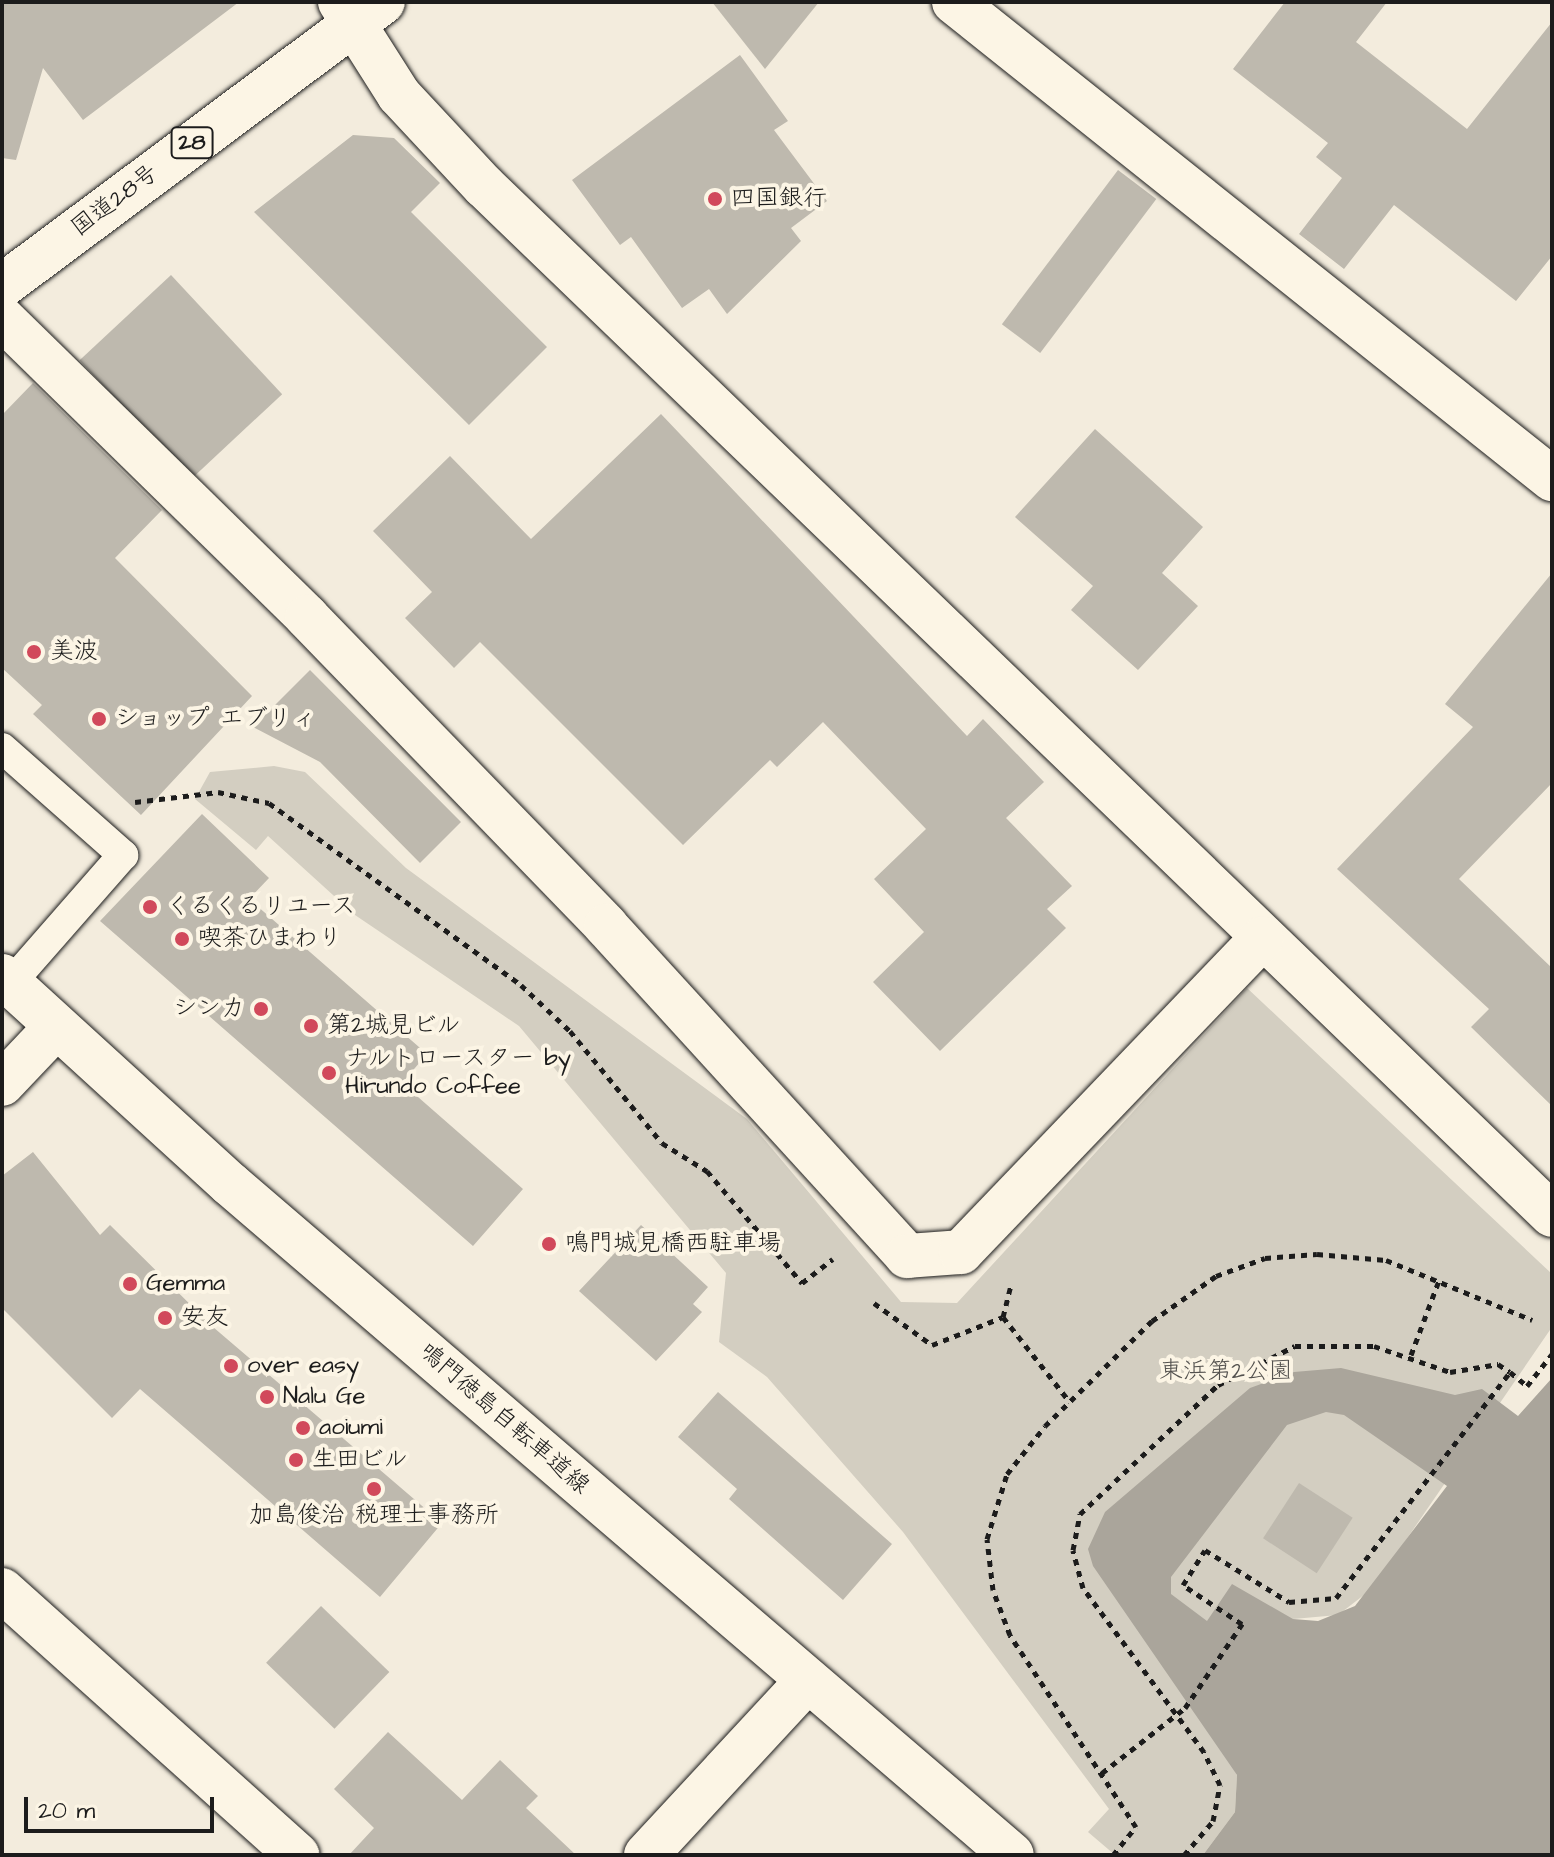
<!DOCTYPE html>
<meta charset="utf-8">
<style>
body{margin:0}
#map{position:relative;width:1554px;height:1857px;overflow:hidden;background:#f3ecdd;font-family:"Architects Daughter","Klee One",sans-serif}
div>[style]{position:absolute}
.green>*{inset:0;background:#d3cec1}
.water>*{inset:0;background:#aaa59b}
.building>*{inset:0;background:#beb9ae;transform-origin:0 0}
.path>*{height:5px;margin-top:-2.5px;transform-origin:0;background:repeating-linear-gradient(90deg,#1c1c1c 0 6px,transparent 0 12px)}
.roads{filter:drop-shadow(0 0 2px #1c1c1c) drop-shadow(0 0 2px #1c1c1c)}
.service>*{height:30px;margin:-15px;padding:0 15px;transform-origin:15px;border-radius:15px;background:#fcf5e5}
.minor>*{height:44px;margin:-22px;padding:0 22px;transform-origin:22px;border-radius:22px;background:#fcf5e5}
.tertiary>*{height:44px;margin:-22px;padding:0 22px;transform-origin:22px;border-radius:22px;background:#fcf5e5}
.secondary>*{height:44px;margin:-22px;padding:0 22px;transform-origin:22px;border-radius:22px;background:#fcf5e5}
.trunk>*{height:44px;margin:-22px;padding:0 22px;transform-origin:22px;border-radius:22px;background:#fcf5e5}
.dots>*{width:22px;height:22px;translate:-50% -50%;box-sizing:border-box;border:4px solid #fcf5e5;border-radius:50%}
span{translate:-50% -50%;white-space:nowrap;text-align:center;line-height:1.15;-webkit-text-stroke:8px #fcf5e5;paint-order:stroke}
.shield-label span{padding:2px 6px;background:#fcf5e5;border:2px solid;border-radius:6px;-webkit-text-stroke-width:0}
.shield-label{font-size:22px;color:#1c1c1c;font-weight:700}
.poi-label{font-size:24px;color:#1c1c1c}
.left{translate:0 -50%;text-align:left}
.right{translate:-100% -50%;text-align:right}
.street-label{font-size:24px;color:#1c1c1c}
.park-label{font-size:24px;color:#53514e}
.frame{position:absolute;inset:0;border:4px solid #1c1c1c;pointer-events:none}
.scale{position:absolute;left:24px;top:1797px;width:190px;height:36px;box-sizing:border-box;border:4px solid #1c1c1c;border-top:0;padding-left:10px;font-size:24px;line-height:28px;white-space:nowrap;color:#1c1c1c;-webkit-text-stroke:6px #fcf5e5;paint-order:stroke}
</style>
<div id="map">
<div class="green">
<div style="clip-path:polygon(274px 766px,305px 772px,406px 868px,747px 1119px,901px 1302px,957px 1303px,1247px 988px,1552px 1274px,1552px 1327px,1373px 1588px,1338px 1615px,1293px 1619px,1227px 1756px,1237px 1775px,1235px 1812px,1203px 1855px,1115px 1855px,1088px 1832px,1109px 1809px,903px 1532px,767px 1377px,719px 1342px,726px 1273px,519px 1026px,355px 915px,268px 836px,256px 850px,195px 799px,210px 772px)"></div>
</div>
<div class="water">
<div style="clip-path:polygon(evenodd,1341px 1368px,1455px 1395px,1482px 1389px,1518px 1416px,1552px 1378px,1552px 1855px,1203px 1855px,1235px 1812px,1237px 1775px,1093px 1566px,1088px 1549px,1105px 1512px,1250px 1388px,1294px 1372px,1341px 1368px,1326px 1412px,1344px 1415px,1447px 1486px,1355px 1606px,1318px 1621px,1293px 1619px,1232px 1584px,1207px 1621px,1171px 1594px,1171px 1577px,1287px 1425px,1326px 1412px)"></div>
</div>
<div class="building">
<div style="clip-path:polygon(2px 2px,239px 2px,83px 120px,43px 68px,16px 160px,2px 158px)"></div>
<div style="clip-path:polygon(712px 2px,819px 2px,765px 69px)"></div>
<div style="clip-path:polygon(1285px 2px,1387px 2px,1356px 42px,1467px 129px,1552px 22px,1552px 256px,1516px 301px,1394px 205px,1344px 269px,1299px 234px,1342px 178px,1316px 157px,1328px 143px,1233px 69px)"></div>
<div style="clip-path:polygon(740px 55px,788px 121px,774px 130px,827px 201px,791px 228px,801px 241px,727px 314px,709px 289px,682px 308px,631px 237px,620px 245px,572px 180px)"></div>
<div style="clip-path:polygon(353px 135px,394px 138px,440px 183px,411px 212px,547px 347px,469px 425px,254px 212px)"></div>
<div style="left:1118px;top:170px;width:48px;height:193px;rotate:37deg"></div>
<div style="left:171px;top:275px;width:163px;height:125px;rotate:47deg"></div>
<div style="clip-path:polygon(33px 383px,162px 510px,115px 558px,252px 696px,141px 815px,33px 714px,42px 705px,2px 668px,2px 415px)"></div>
<div style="clip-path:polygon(661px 414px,967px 736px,983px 719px,1044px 782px,1006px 818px,1072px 886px,1047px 909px,1066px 928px,940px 1051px,873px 982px,924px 932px,874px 879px,926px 829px,823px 722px,777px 767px,770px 760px,683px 845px,480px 642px,454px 668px,405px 618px,432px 592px,373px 531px,450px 456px,531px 539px)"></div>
<div style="clip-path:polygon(1095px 429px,1203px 527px,1162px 573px,1198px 606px,1138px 670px,1071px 610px,1093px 586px,1015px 517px)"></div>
<div style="clip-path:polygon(1552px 573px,1552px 783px,1459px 879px,1552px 968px,1552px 1106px,1471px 1027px,1489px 1009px,1337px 869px,1473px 727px,1445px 704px)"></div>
<div style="clip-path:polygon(310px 670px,461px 822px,420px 863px,320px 762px,253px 727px)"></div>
<div style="clip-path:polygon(202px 814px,269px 878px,249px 899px,427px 1054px,402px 1083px,523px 1189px,473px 1246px,100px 921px)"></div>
<div style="clip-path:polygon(33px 1152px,100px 1235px,110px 1225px,213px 1327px,442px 1523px,380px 1597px,140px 1389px,112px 1418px,2px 1308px,2px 1176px)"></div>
<div style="clip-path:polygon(641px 1225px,708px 1287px,693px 1304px,702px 1312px,656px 1361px,579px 1291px)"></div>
<div style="clip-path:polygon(718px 1392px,892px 1544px,843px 1600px,729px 1499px,737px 1489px,678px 1437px)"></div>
<div style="left:1299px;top:1483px;width:64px;height:66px;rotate:33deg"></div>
<div style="left:321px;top:1606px;width:95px;height:79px;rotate:44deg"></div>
<div style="clip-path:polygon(388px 1732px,462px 1800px,500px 1760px,538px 1796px,526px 1808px,576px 1855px,349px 1855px,374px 1828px,334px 1789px)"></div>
</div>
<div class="path">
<div style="left:135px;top:802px;width:84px;rotate:-6.9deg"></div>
<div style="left:218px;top:792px;width:52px;rotate:12.2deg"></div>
<div style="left:269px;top:803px;width:311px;rotate:35.8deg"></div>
<div style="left:521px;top:985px;width:67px;rotate:43.2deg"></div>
<div style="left:570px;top:1031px;width:145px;rotate:50.6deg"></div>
<div style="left:662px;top:1143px;width:53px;rotate:31.9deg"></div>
<div style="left:707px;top:1171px;width:147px;rotate:49.7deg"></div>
<div style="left:802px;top:1283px;width:39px;rotate:-38deg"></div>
<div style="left:874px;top:1303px;width:72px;rotate:35.9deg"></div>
<div style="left:932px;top:1345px;width:76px;rotate:-21.5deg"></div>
<div style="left:1003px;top:1317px;width:108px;rotate:51.8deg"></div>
<div style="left:1003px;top:1317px;width:34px;rotate:-76deg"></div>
<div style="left:1411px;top:1355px;width:82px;rotate:-69.4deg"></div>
<div style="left:1102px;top:1773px;width:105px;rotate:-38.1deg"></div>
<div style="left:1185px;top:1708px;width:102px;rotate:-55.8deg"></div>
<div style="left:1242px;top:1624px;width:71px;rotate:-146.5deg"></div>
<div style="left:1183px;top:1585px;width:41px;rotate:-57.8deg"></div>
<div style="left:1205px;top:1550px;width:99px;rotate:31.8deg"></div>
<div style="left:1289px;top:1602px;width:47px;rotate:-4.9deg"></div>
<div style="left:1336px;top:1598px;width:285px;rotate:-52.4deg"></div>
<div style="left:1510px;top:1372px;width:22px;rotate:39deg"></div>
<div style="left:1527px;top:1386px;width:41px;rotate:-52deg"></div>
<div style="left:1113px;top:1855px;width:36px;rotate:-51deg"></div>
<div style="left:1136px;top:1827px;width:230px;rotate:-123.3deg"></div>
<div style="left:1010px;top:1635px;width:48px;rotate:-110.7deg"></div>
<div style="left:993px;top:1590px;width:51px;rotate:-96.7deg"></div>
<div style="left:987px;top:1539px;width:68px;rotate:-72.9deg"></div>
<div style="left:1007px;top:1474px;width:61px;rotate:-51.6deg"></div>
<div style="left:1045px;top:1426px;width:150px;rotate:-44.5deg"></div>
<div style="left:1152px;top:1321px;width:78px;rotate:-35.1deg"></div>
<div style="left:1216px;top:1276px;width:52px;rotate:-20.2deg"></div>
<div style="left:1265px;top:1258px;width:52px;rotate:-4.4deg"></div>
<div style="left:1317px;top:1254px;width:69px;rotate:5deg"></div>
<div style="left:1386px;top:1260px;width:158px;rotate:22.3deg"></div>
<div style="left:1184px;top:1855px;width:45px;rotate:-49.5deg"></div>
<div style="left:1213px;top:1821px;width:37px;rotate:-79deg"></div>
<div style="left:1220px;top:1785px;width:37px;rotate:-116deg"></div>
<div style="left:1204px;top:1752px;width:204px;rotate:-126.4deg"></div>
<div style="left:1083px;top:1588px;width:39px;rotate:-105deg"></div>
<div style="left:1073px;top:1550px;width:37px;rotate:-79deg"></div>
<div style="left:1080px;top:1514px;width:189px;rotate:-43.1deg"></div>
<div style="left:1218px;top:1385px;width:86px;rotate:-26.9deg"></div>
<div style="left:1295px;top:1346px;width:79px"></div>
<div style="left:1374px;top:1346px;width:80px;rotate:18.9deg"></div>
<div style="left:1450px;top:1372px;width:49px;rotate:-9.5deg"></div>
<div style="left:1498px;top:1364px;width:14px;rotate:34deg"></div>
</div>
<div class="roads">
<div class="service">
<div style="left:2px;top:748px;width:162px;rotate:41.5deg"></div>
<div style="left:123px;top:855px;width:171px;rotate:131.2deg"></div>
</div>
<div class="minor">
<div style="left:340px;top:2px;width:110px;rotate:57.6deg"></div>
<div style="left:399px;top:95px;width:125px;rotate:47deg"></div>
<div style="left:484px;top:186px;width:1483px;rotate:43.93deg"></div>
<div style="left:954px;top:2px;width:765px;rotate:38.58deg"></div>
<div style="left:2px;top:318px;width:427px;rotate:44.4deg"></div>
<div style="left:307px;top:617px;width:430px;rotate:45.9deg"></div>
<div style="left:606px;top:926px;width:447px;rotate:47.6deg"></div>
<div style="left:907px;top:1256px;width:54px;rotate:-4.2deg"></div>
<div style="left:961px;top:1252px;width:434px;rotate:-46.2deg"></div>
<div style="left:2px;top:1084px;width:77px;rotate:-46.6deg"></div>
<div style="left:2px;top:1590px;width:397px;rotate:41.9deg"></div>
</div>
<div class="tertiary">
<div style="left:646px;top:1855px;width:238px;rotate:-47.2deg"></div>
</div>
<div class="secondary">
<div style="left:2px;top:976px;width:309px;rotate:42.4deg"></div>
<div style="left:230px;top:1184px;width:1030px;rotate:40.63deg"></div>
</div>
<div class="trunk">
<div style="left:2px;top:286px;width:475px;rotate:-36.7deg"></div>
</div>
</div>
<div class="dots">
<div style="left:715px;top:199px;background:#d1495b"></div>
<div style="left:34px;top:652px;background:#d1495b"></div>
<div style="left:99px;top:719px;background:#d1495b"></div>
<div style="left:150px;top:907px;background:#d1495b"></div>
<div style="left:182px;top:939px;background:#d1495b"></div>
<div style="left:261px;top:1009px;background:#d1495b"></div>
<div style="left:311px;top:1026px;background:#d1495b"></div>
<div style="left:329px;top:1073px;background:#d1495b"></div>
<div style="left:549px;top:1244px;background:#d1495b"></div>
<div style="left:130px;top:1284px;background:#d1495b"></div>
<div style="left:165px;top:1318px;background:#d1495b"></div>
<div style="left:231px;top:1366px;background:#d1495b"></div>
<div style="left:267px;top:1397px;background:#d1495b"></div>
<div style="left:303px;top:1428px;background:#d1495b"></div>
<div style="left:296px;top:1460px;background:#d1495b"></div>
<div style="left:374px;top:1489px;background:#d1495b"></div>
</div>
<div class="shield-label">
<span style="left:192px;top:143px">28</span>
</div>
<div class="poi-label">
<span class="left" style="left:731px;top:199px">四国銀行</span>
<span class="left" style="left:50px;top:652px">美波</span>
<span class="left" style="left:115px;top:719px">ショップ エブリィ</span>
<span class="left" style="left:166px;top:907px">くるくるリユース</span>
<span class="left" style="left:198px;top:939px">喫茶ひまわり</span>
<span class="right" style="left:245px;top:1009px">シンカ</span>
<span class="left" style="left:327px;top:1026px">第2城見ビル</span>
<span class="left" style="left:345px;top:1073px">ナルトロースター by<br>Hirundo Coffee</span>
<span class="left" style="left:565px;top:1244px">鳴門城見橋西駐車場</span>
<span class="left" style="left:146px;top:1284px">Gemma</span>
<span class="left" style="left:181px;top:1318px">安友</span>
<span class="left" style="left:247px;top:1366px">over easy</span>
<span class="left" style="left:283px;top:1397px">Nalu Ge</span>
<span class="left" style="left:319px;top:1428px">aoiumi</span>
<span class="left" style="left:312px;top:1460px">生田ビル</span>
<span style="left:374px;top:1516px">加島俊治 税理士事務所</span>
</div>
<div class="street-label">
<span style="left:115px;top:201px;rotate:-37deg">国道28号</span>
<span style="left:504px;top:1419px;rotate:41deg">鳴門徳島自転車道線</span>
</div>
<div class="park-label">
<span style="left:1226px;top:1372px">東浜第2公園</span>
</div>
<div class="frame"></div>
<div class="scale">20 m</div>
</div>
